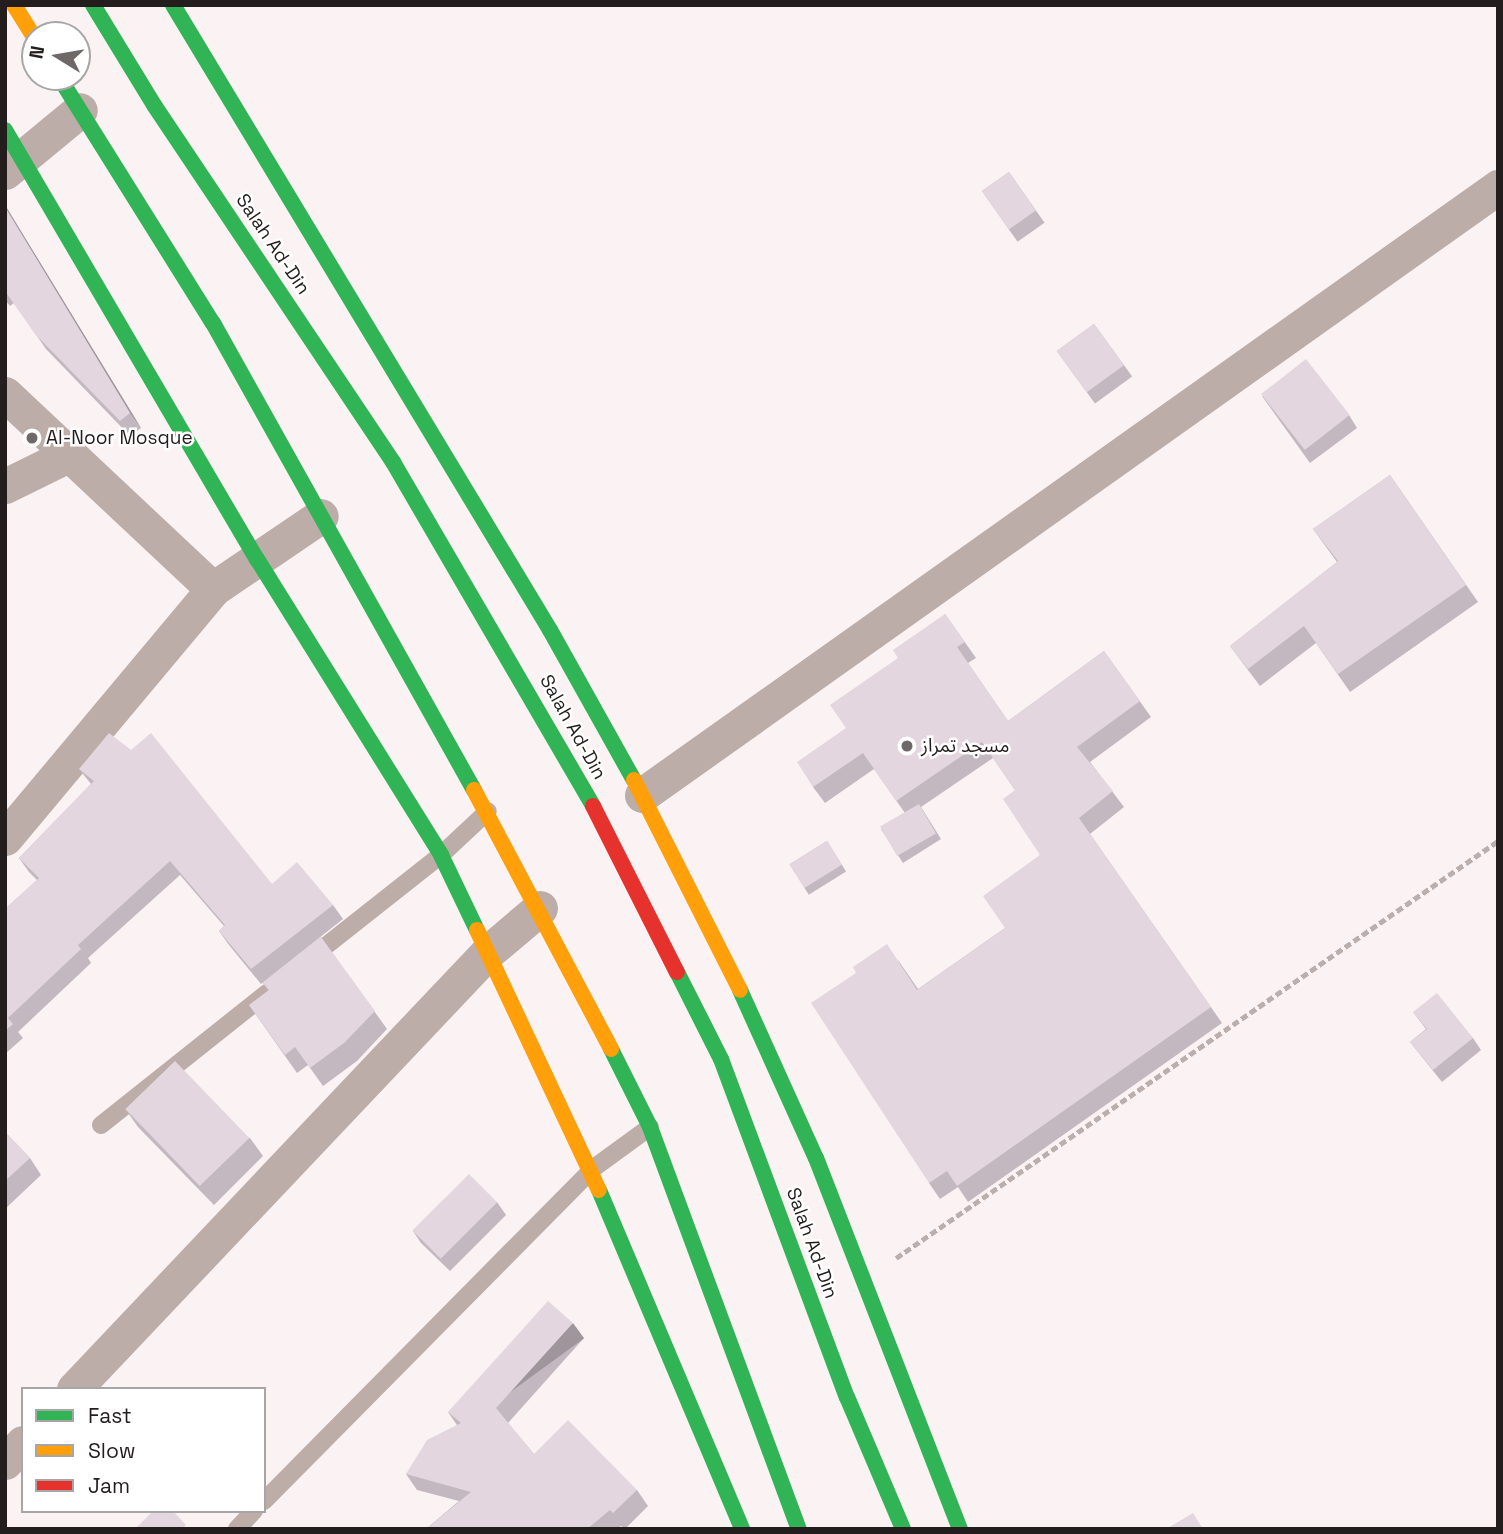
<!DOCTYPE html>
<meta charset="utf-8">
<style>
body{margin:0}
#map{position:relative;width:1503px;height:1534px;overflow:hidden;background:#faf2f3;font-family:"Space Grotesk","Noto Sans Arabic",sans-serif}
div>[style]{position:absolute}
.path>*{height:4.5px;margin-top:-2.25px;transform-origin:0;background:repeating-linear-gradient(90deg,#baafad 0 7px,transparent 0 10.5px)}
.lane>*{height:18px;margin:-9px;padding:0 9px;transform-origin:9px;border-radius:9px;background:#bdada8}
.street>*{height:35px;margin:-17.5px;padding:0 17.5px;transform-origin:17.5px;border-radius:17.5px;background:#bdada8}
.fast>*{height:16px;margin:-8px;padding:0 8px;transform-origin:8px;border-radius:8px;background:#30b455}
.slow>*{height:16px;margin:-8px;padding:0 8px;transform-origin:8px;border-radius:8px;background:#ff9f0a}
.jam>*{height:16px;margin:-8px;padding:0 8px;transform-origin:8px;border-radius:8px;background:#e5322d}
.wall>*{inset:0;background:#c3b8c0;transform-origin:0 0}
.shaded-wall>*{inset:0;background:#9f969c;transform-origin:0 0}
.building>*{inset:0;background:#e3d6df;transform-origin:0 0}
.dots>*{width:19px;height:19px;translate:-50% -50%;box-sizing:border-box;border:4px solid #fff;border-radius:50%}
span{translate:-50% -50%;white-space:nowrap;text-align:center;line-height:1.15;-webkit-text-stroke:5px #fff;paint-order:stroke}
.street-label{font-size:19px;color:#241d1e}
.poi-label{font-size:19px;color:#241d1e}
.left{translate:0 -50%;text-align:left}
.frame{position:absolute;inset:0;border:7px solid #241d1e;pointer-events:none}
.legend{position:absolute;left:21px;top:1387px;width:245px;height:126px;box-sizing:border-box;background:#fff;border:2px solid #a7a5a5;margin:0;padding:9px 12px;list-style:none;font-size:21px;color:#241d1e}
.legend li{display:flex;align-items:center;gap:14px;height:35px}
.legend b{width:35px;border:2px solid #a7a5a5}
.north{position:absolute;left:21px;top:21px;width:70px;height:70px;box-sizing:border-box;background:#fff;border:2px solid #a7a5a5;border-radius:50%;rotate:281deg;font-size:19px;font-weight:700;line-height:28px;text-align:center;color:#241d1e}
.north::after{content:'';display:block;margin:auto;width:24px;height:32px;background:#6f6869;clip-path:polygon(50% 0,100% 100%,50% 72%,0 100%)}
</style>
<div id="map">
<div class="path">
<div style="left:896px;top:1258px;width:732px;rotate:-34.71deg"></div>
</div>
<div class="lane">
<div style="left:308px;top:960px;width:169px;rotate:-38.3deg"></div>
<div style="left:441px;top:855px;width:64px;rotate:-43.1deg"></div>
<div style="left:101px;top:1125px;width:212px;rotate:-38.5deg"></div>
<div style="left:264px;top:1501px;width:465px;rotate:-45.3deg"></div>
<div style="left:591px;top:1170px;width:73px;rotate:-36.1deg"></div>
<div style="left:237px;top:1529px;width:25px;rotate:-47deg"></div>
</div>
<div class="street">
<div style="left:5px;top:172px;width:97px;rotate:-39.6deg"></div>
<div style="left:5px;top:394px;width:285px;rotate:43.2deg"></div>
<div style="left:5px;top:486px;width:72px;rotate:-26.2deg"></div>
<div style="left:642px;top:795px;width:1050px;rotate:-35.39deg"></div>
<div style="left:5px;top:838px;width:324px;rotate:-50.1deg"></div>
<div style="left:213px;top:589px;width:130px;rotate:-34.1deg"></div>
<div style="left:74px;top:1389px;width:602px;rotate:-46.55deg"></div>
<div style="left:488px;top:952px;width:68px;rotate:-40.2deg"></div>
<div style="left:5px;top:1462px;width:26px;rotate:-47deg"></div>
</div>
<div class="fast">
<div style="left:93px;top:5px;width:117px;rotate:58.6deg"></div>
<div style="left:154px;top:105px;width:430px;rotate:56.2deg"></div>
<div style="left:393px;top:462px;width:398px;rotate:59.8deg"></div>
<div style="left:173px;top:5px;width:730px;rotate:58.9deg"></div>
<div style="left:550px;top:630px;width:172px;rotate:60.8deg"></div>
<div style="left:59px;top:77px;width:290px;rotate:58deg"></div>
<div style="left:213px;top:323px;width:535px;rotate:60.8deg"></div>
<div style="left:5px;top:130px;width:498px;rotate:59.6deg"></div>
<div style="left:257px;top:559px;width:349px;rotate:58.1deg"></div>
<div style="left:441px;top:855px;width:83px;rotate:64.4deg"></div>
<div style="left:677px;top:972px;width:97px;rotate:63.2deg"></div>
<div style="left:721px;top:1059px;width:361px;rotate:69.6deg"></div>
<div style="left:847px;top:1397px;width:143px;rotate:67deg"></div>
<div style="left:740px;top:990px;width:184px;rotate:65.7deg"></div>
<div style="left:816px;top:1158px;width:398px;rotate:68.8deg"></div>
<div style="left:611px;top:1049px;width:87px;rotate:63.4deg"></div>
<div style="left:650px;top:1127px;width:429px;rotate:69.7deg"></div>
<div style="left:599px;top:1190px;width:368px;rotate:67.1deg"></div>
</div>
<div class="slow">
<div style="left:14px;top:5px;width:39px;rotate:58deg"></div>
<div style="left:634px;top:780px;width:235px;rotate:63.2deg"></div>
<div style="left:474px;top:790px;width:293px;rotate:62.1deg"></div>
<div style="left:477px;top:930px;width:287px;rotate:64.9deg"></div>
</div>
<div class="jam">
<div style="left:593px;top:806px;width:186px;rotate:63.2deg"></div>
</div>
<div class="wall">
<div style="left:1009px;top:172px;width:62px;height:33px;rotate:55deg"></div>
<div style="clip-path:polygon(5px 205px,141px 428px,130px 436px,46px 349px,14px 303px,10px 306px,5px 300px)"></div>
<div style="left:1094px;top:324px;width:65px;height:46px;rotate:54deg"></div>
<div style="clip-path:polygon(1262px 396px,1349px 415px,1357px 428px,1310px 463px)"></div>
<div style="clip-path:polygon(1390px 475px,1478px 602px,1350px 692px,1316px 643px,1260px 686px,1230px 646px,1337px 562px,1313px 529px)"></div>
<div style="clip-path:polygon(945px 614px,976px 658px,968px 663px,1008px 721px,1104px 651px,1151px 717px,1090px 762px,1124px 807px,1090px 834px,1222px 1023px,968px 1202px,958px 1187px,940px 1199px,929px 1183px,898px 960px,918px 989px,1005px 928px,1040px 855px,1015px 790px,993px 758px,921px 807px,941px 839px,903px 863px,881px 829px,905px 813px,874px 769px,825px 803px,813px 787px,846px 728px,898px 658px)"></div>
<div style="clip-path:polygon(79px 769px,272px 884px,333px 905px,343px 919px,261px 984px,229px 945px,219px 931px,224px 926px,180px 875px,88px 958px,91px 963px,18px 1032px,23px 1038px,5px 1054px,5px 909px,37px 880px,29px 872px,19px 858px,91px 784px)"></div>
<div style="left:827px;top:841px;width:36px;height:44px;rotate:58deg"></div>
<div style="clip-path:polygon(321px 937px,387px 1029px,357px 1061px,323px 1086px,308px 1065px,297px 1073px,249px 1005px,268px 991px,263px 983px)"></div>
<div style="clip-path:polygon(1413px 1012px,1473px 1038px,1481px 1050px,1442px 1082px,1410px 1042px,1426px 1029px)"></div>
<div style="clip-path:polygon(126px 1110px,250px 1138px,263px 1156px,214px 1205px,138px 1127px)"></div>
<div style="clip-path:polygon(5px 1132px,30px 1158px,41px 1175px,5px 1209px)"></div>
<div style="clip-path:polygon(497px 1202px,506px 1215px,450px 1271px,421px 1243px,413px 1231px)"></div>
<div style="clip-path:polygon(584px 1338px,508px 1423px,534px 1454px,637px 1490px,648px 1506px,625px 1529px,621px 1526px,617px 1529px,426px 1529px,459px 1501px,417px 1490px,406px 1474px,457px 1425px,448px 1412px)"></div>
</div>
<div class="shaded-wall">
<div style="clip-path:polygon(5px 205px,141px 428px,130px 413px,5px 207px)"></div>
<div style="left:573px;top:1323px;width:19px;height:115px;rotate:54deg"></div>
</div>
<div class="building">
<div style="left:1009px;top:172px;width:47px;height:33px;rotate:55deg"></div>
<div style="clip-path:polygon(5px 207px,130px 413px,120px 421px,35px 334px,5px 291px)"></div>
<div style="left:1094px;top:324px;width:51px;height:46px;rotate:54deg"></div>
<div style="left:1306px;top:359px;width:71px;height:57px;rotate:52deg"></div>
<div style="clip-path:polygon(1390px 475px,1466px 585px,1338px 674px,1304px 626px,1248px 669px,1230px 646px,1338px 561px,1313px 529px)"></div>
<div style="clip-path:polygon(945px 614px,965px 642px,957px 647px,1008px 721px,1104px 651px,1140px 701px,1077px 747px,1113px 791px,1079px 818px,1211px 1007px,957px 1186px,947px 1171px,929px 1183px,811px 1003px,856px 973px,853px 967px,887px 944px,917px 990px,1005px 928px,983px 896px,1040px 855px,1003px 799px,1015px 790px,982px 742px,896px 801px,863px 753px,813px 787px,797px 762px,846px 728px,830px 705px,898px 658px,893px 650px)"></div>
<div style="clip-path:polygon(109px 733px,131px 750px,151px 733px,272px 884px,297px 862px,333px 905px,251px 969px,219px 931px,225px 925px,170px 861px,78px 945px,81px 949px,8px 1018px,13px 1024px,5px 1031px,5px 909px,39px 878px,19px 858px,94px 781px,79px 769px)"></div>
<div style="left:919px;top:804px;width:34px;height:45px;rotate:60deg"></div>
<div style="left:827px;top:841px;width:28px;height:44px;rotate:58deg"></div>
<div style="clip-path:polygon(321px 937px,375px 1011px,344px 1043px,310px 1068px,295px 1047px,285px 1055px,249px 1005px,269px 990px,263px 983px)"></div>
<div style="clip-path:polygon(1437px 993px,1473px 1038px,1433px 1070px,1410px 1042px,1427px 1029px,1413px 1012px)"></div>
<div style="left:175px;top:1061px;width:107px;height:69px;rotate:46deg"></div>
<div style="clip-path:polygon(5px 1132px,30px 1158px,5px 1181px)"></div>
<div style="left:469px;top:1174px;width:40px;height:80px;rotate:45deg"></div>
<div style="clip-path:polygon(548px 1301px,573px 1323px,496px 1408px,534px 1454px,568px 1420px,637px 1490px,613px 1513px,610px 1510px,587px 1529px,426px 1529px,471px 1492px,406px 1474px,427px 1440px,461px 1423px,448px 1412px)"></div>
<div style="clip-path:polygon(153px 1511px,173px 1511px,186px 1525px,182px 1529px,135px 1529px)"></div>
<div style="clip-path:polygon(1193px 1513px,1203px 1529px,1166px 1529px)"></div>
</div>
<div class="dots">
<div style="left:32px;top:438px;background:#6f6869"></div>
<div style="left:907px;top:746px;background:#6f6869"></div>
</div>
<div class="street-label">
<span style="left:273px;top:244px;rotate:56deg">Salah Ad-Din</span>
<span style="left:573px;top:727px;rotate:61deg">Salah Ad-Din</span>
<span style="left:812px;top:1243px;rotate:70deg">Salah Ad-Din</span>
</div>
<div class="poi-label">
<span class="left" style="left:46px;top:438px">Al-Noor Mosque</span>
<span class="left" style="left:921px;top:746px">مسجد تمراز</span>
</div>
<div class="frame"></div>
<ul class="legend">
<li><b style="height:9px;background:#30b455"></b>Fast</li>
<li><b style="height:9px;background:#ff9f0a"></b>Slow</li>
<li><b style="height:9px;background:#e5322d"></b>Jam</li>
</ul>
<div class="north">N</div>
</div>
